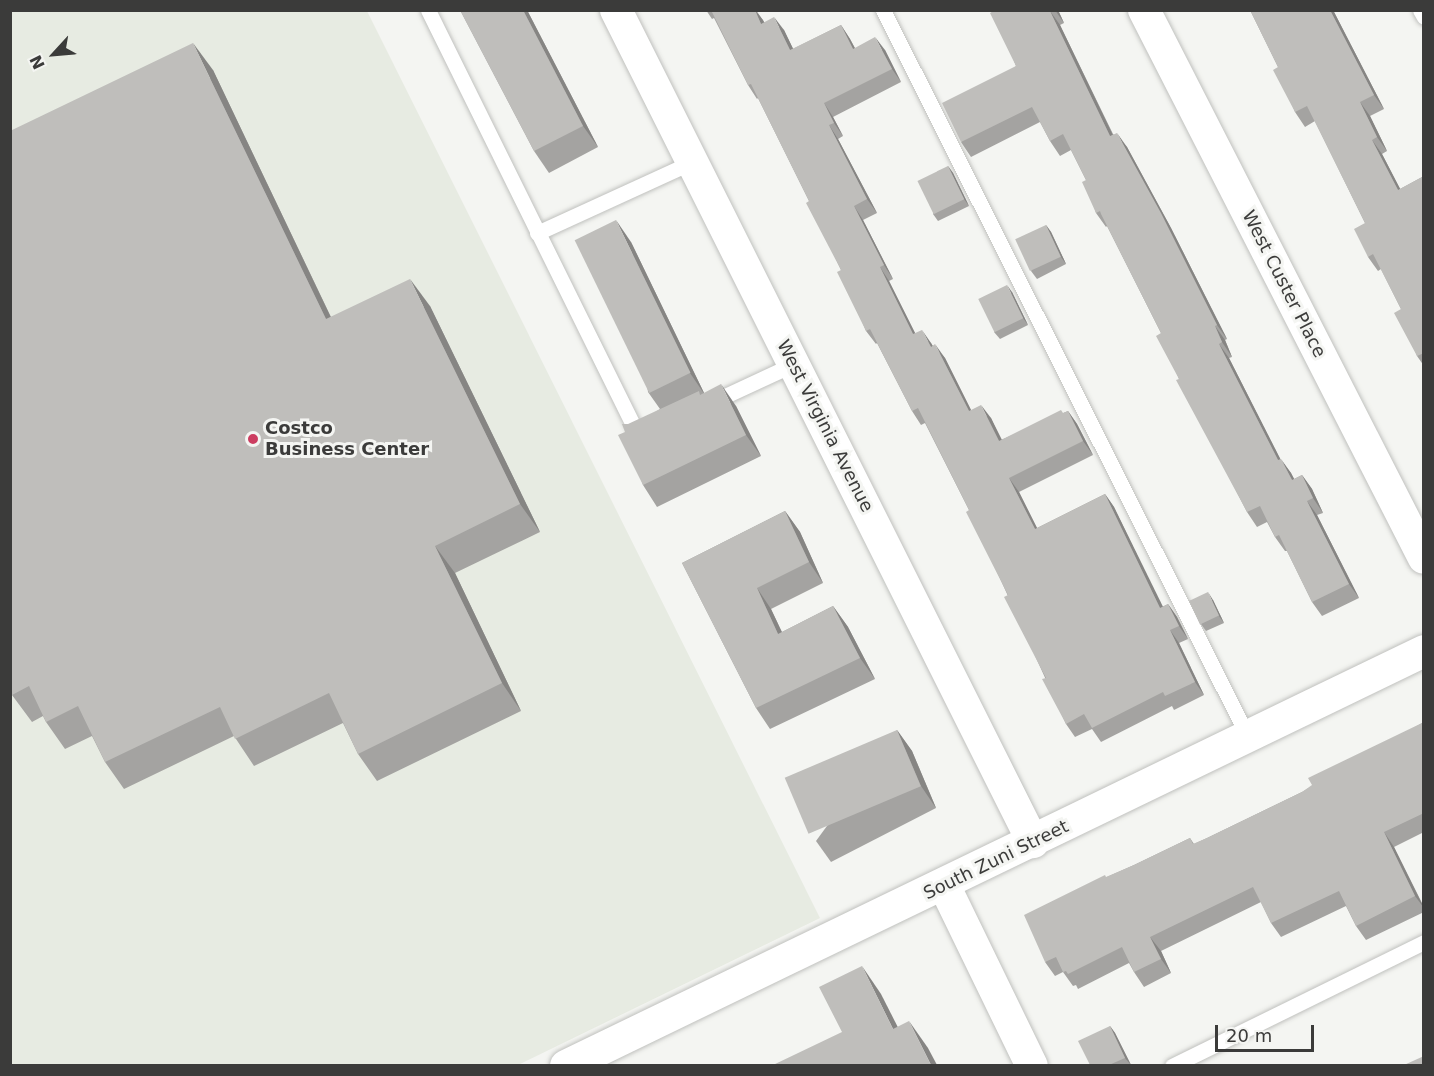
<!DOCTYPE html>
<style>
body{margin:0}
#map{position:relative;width:1434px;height:1076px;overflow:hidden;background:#f4f5f2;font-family:"DejaVu Sans",sans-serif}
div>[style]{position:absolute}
.built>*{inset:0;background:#e7ebe2}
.roads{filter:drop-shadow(0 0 2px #c0c1be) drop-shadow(0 0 2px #c0c1be)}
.service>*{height:15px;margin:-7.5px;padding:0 7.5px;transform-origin:7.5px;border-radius:7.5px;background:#fff}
.minor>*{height:32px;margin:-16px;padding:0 16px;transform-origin:16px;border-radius:16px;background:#fff}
.wall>*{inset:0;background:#a4a3a1}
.shaded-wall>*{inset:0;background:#868583}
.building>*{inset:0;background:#bfbebb;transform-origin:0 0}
.dots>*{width:16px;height:16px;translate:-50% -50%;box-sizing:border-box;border:3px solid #f4f5f2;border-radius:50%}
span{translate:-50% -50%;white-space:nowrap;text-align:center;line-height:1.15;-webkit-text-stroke:6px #f4f5f2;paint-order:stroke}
.street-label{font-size:18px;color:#3b3b3a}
.poi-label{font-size:18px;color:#3b3b3a;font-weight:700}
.left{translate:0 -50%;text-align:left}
.frame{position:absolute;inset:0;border:12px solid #3b3b3a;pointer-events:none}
.north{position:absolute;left:24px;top:24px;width:60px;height:60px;-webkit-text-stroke:4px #f4f5f2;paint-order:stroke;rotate:244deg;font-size:16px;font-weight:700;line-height:24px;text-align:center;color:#3b3b3a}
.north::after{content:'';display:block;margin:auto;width:21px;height:27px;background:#3b3b3a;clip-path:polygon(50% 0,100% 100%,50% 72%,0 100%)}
.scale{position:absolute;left:1215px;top:1025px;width:99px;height:27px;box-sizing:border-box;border:3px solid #3b3b3a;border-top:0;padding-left:8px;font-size:18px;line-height:21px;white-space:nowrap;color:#3b3b3a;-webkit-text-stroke:4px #f4f5f2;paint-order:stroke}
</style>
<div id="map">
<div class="built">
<div style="clip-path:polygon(10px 11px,367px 11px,820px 918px,518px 1065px,11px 1065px)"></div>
</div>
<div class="roads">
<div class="service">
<div style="left:428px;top:10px;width:475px;rotate:63.7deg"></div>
<div style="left:639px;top:436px;width:2px;rotate:-27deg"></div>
<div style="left:883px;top:10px;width:813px;rotate:63.34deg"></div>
<div style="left:1420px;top:10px;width:8px;rotate:60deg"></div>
<div style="left:537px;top:233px;width:170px;rotate:-24.6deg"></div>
<div style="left:712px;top:402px;width:90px;rotate:-24.9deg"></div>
<div style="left:1172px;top:1066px;width:281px;rotate:-26.2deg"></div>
</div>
<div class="minor">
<div style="left:616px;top:10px;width:931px;rotate:63.38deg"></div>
<div style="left:1144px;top:10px;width:615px;rotate:62.94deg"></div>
<div style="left:944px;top:885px;width:201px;rotate:64.1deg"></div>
<div style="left:566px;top:1066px;width:953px;rotate:-25.81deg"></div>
</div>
</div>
<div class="wall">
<div style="clip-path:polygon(460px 10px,527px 10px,598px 147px,549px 173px,534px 151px)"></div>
<div style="clip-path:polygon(706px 10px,756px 10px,764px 22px,784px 30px,793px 49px,841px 25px,850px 39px,855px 48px,885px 50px,901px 82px,833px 117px,843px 136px,838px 139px,877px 213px,863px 220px,893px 279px,889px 281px,915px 333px,931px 343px,933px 346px,945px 358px,971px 410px,991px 418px,1001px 440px,1068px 411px,1077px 424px,1093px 455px,1019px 492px,1037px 528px,1105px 494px,1114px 507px,1162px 607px,1168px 604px,1177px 617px,1188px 639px,1179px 643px,1204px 695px,1174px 710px,1172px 706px,1101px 742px,1092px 729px,1075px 737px,1066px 724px,969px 510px,925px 423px,921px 425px,912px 411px,877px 343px,876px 344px,866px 331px,841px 270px,809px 201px,758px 98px,757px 99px,748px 85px,714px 18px,712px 19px)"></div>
<div style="clip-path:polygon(1058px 10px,1064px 23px,1060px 25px,1113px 134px,1127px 147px,1171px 228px,1227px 339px,1225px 340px,1232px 357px,1229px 358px,1280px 459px,1291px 473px,1294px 479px,1302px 475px,1312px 489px,1323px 513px,1317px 515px,1359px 598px,1322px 616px,1312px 602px,1287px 551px,1285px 551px,1275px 537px,1267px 522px,1257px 527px,1247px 512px,1179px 379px,1161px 333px,1107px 226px,1106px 227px,1096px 213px,1086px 180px,1071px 150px,1060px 156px,1050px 141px,1040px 122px,971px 157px,961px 142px,1016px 66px,995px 11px)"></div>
<div style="clip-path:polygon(1250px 10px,1333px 10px,1384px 109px,1370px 116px,1387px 151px,1382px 154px,1400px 189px,1424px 176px,1424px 366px,1417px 356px,1401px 309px,1381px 269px,1378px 271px,1368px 257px,1365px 223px,1315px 121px,1305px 127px,1295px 112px,1278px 67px)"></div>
<div style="clip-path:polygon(213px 70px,331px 317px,430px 306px,540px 532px,455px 573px,521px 711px,377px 781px,358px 754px,343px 723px,254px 766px,234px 736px,124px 789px,105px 762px,92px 736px,65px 749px,46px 722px,43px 716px,32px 722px,12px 695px)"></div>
<div style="clip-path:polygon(948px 166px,953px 173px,969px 206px,938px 221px,933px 214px)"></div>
<div style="clip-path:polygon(1046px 225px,1051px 232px,1066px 264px,1037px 279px,1031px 271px)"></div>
<div style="clip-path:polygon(631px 242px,704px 393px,736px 406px,761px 456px,657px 507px,643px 485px,625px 432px,660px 409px,648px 392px)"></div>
<div style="clip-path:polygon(1012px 292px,1028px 325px,1000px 339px,994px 332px)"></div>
<div style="clip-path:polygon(785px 511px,800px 532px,823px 583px,771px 609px,782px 632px,833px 606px,848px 627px,875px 679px,770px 729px,756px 708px,682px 563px)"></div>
<div style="clip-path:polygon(1213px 600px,1224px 623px,1206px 631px,1201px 624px)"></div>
<div style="clip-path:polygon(1424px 722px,1424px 832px,1394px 847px,1424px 907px,1424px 912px,1366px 940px,1356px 926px,1346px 906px,1281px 937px,1271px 923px,1261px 902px,1161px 951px,1171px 973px,1144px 987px,1134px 972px,1129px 963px,1078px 989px,1076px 985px,1073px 986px,1063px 972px,1055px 976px,1045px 962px,1107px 877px,1134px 865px,1190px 838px,1194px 844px,1207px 838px,1302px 792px)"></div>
<div style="clip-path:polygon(897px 730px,912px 751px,936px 808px,831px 862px,816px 841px)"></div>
<div style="clip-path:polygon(1110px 1026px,1115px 1033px,1131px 1065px,1090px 1065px)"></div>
</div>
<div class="shaded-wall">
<div style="clip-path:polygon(523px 10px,527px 10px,598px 147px,583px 126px)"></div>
<div style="clip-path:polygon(755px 10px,763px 20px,771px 37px,761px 24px)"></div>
<div style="clip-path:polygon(1055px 10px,1058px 10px,1064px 23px)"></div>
<div style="clip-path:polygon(1330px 10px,1333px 10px,1384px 109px,1374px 95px)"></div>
<div style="clip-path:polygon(1050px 11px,1060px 25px,1120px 150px,1110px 136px)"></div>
<div style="clip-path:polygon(774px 17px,784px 30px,800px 63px,790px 50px)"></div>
<div style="clip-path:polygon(841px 25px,850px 39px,862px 62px,853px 49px)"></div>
<div style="clip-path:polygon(875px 37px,885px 50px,901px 82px,892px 69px)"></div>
<div style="clip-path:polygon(193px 43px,213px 70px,345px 347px,326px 319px)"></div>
<div style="clip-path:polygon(1360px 102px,1370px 116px,1387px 151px,1377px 137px)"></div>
<div style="clip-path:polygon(824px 103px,833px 117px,843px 136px,834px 123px)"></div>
<div style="clip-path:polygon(829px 125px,838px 139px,877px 213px,867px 199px)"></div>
<div style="clip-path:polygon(1117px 133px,1127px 147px,1171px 228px,1227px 339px,1217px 325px)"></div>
<div style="clip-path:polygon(1372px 140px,1382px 154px,1408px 204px,1398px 190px)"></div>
<div style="clip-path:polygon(948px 166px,953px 173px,969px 206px,964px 199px)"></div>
<div style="clip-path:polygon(854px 206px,863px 220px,893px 279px,884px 265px)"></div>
<div style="clip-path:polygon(616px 220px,631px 242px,705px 395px,690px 373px)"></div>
<div style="clip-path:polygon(1046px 225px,1051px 232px,1066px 264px,1061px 257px)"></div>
<div style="clip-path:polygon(880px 267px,889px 281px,922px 347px,913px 334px)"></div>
<div style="clip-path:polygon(410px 279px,430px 306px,540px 532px,520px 504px)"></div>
<div style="clip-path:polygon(1007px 285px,1012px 292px,1028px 325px,1023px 318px)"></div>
<div style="clip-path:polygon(1215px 326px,1225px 340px,1232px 357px,1222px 342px)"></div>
<div style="clip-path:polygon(922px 330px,931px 343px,940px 360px,931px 347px)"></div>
<div style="clip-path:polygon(935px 344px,945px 358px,978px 424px,969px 411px)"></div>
<div style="clip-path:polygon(1219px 344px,1229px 358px,1288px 474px,1278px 460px)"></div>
<div style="clip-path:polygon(721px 384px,736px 406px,761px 456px,746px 435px)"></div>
<div style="clip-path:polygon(981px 405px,991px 418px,1009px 454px,999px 441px)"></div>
<div style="clip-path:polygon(1068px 411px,1077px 424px,1093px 455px,1083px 441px)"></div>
<div style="clip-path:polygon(1281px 459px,1291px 473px,1302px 494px,1292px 480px)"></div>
<div style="clip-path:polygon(1302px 475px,1312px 489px,1323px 513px,1313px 498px)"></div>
<div style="clip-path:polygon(1009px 478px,1019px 492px,1044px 542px,1035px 529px)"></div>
<div style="clip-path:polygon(1105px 494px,1114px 507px,1170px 621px,1160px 608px)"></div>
<div style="clip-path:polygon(1307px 501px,1317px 515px,1359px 598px,1349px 584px)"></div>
<div style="clip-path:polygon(785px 511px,800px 532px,823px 583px,809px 562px)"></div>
<div style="clip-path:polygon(435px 546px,455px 573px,521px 711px,502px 683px)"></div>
<div style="clip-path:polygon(757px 588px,771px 609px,792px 654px,778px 634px)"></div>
<div style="clip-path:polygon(1208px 592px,1213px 600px,1224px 623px,1219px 616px)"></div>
<div style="clip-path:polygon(1168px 604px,1177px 617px,1188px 639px,1179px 626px)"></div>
<div style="clip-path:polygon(833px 606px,848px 627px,875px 679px,860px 658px)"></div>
<div style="clip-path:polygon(1170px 630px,1179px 643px,1204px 695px,1195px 682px)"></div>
<div style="clip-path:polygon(897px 730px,912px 751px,936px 808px,921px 786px)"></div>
<div style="clip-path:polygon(1384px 832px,1394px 847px,1424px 908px,1415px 896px)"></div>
<div style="clip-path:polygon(1150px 937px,1161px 951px,1171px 973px,1161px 959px)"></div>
<div style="clip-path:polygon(862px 966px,881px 994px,913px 1057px,893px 1029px)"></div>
<div style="clip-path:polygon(909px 1021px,928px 1048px,937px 1065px,931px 1065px)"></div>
<div style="clip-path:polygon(1110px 1026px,1115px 1033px,1131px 1065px,1125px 1058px)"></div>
</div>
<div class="building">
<div style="clip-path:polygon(460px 10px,523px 10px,583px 126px,534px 151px)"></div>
<div style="clip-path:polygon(711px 10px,755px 10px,761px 24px,774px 17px,790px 50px,841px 25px,853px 49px,875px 37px,892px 69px,824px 103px,834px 123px,829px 125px,867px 199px,854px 206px,884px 265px,880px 267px,913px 334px,922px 330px,931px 347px,935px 344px,969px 411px,981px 405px,999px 441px,1061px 410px,1063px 413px,1068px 411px,1083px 441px,1009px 478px,1035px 529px,1105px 494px,1160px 608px,1168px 604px,1179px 626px,1170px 630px,1195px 682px,1165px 696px,1163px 692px,1092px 728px,1084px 714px,1066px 724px,1042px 679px,1046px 678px,1004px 597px,1008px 595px,966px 512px,969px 510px,918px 408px,912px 411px,870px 329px,866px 331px,837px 272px,841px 270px,806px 203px,809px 201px,751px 84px,748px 85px)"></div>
<div style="clip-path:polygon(995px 10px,1051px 10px,1050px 11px,1110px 136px,1117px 133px,1161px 213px,1217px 325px,1215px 326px,1222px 342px,1219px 344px,1278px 460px,1281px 459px,1292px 480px,1302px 475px,1313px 498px,1307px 501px,1349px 584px,1312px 602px,1279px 535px,1275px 537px,1260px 506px,1247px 512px,1176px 380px,1179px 379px,1156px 336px,1161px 333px,1101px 214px,1100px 211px,1096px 213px,1082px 182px,1086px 180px,1063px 134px,1050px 141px,1032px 107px,961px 142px,942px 103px,1016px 66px,990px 13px)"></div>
<div style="clip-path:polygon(1250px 10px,1330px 10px,1374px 95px,1360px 102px,1377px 137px,1372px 140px,1398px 190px,1424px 176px,1424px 353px,1417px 356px,1394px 313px,1401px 309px,1373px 254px,1368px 257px,1354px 229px,1365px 223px,1307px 106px,1295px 112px,1273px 70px,1278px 67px)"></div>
<div style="clip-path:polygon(193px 43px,326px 319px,410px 279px,520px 504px,435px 546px,502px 683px,358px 754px,329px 693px,235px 739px,220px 707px,105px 762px,78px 706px,46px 722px,29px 686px,12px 695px,10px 691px,10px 131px)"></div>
<div style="left:948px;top:166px;width:37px;height:34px;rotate:64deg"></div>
<div style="left:616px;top:220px;width:170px;height:46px;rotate:64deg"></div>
<div style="left:1046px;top:225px;width:35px;height:34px;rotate:65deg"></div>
<div style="left:1007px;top:285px;width:37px;height:32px;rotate:64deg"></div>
<div style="clip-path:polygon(721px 384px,746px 435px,643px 485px,618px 435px,625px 432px,622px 424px,628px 424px,699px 391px,700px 395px)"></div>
<div style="clip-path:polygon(785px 511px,809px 562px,757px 588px,778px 634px,833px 606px,860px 658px,756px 708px,682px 563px)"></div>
<div style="left:1208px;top:592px;width:26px;height:21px;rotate:65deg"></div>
<div style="clip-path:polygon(1424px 722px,1424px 813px,1384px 832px,1415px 896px,1356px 926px,1339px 891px,1271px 923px,1253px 887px,1150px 937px,1161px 959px,1134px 972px,1122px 947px,1068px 974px,1066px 971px,1063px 972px,1056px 957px,1045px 962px,1024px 915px,1105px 875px,1106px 877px,1134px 865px,1190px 838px,1193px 844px,1207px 838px,1302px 792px,1312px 785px,1308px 778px)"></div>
<div style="left:897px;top:730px;width:61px;height:122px;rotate:67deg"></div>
<div style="clip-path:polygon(862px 966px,893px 1029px,909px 1021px,931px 1065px,773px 1065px,842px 1032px,819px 987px)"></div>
<div style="clip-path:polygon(1110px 1026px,1125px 1058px,1109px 1065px,1090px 1065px,1078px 1041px)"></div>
<div style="clip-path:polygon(1424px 1056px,1424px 1065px,1404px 1065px)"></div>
</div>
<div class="dots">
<div style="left:253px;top:439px;background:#cc3d60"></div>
</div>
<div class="street-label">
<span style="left:1284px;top:284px;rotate:63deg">West Custer Place</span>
<span style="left:825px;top:426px;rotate:63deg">West Virginia Avenue</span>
<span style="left:996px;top:860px;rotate:-26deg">South Zuni Street</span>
</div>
<div class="poi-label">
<span class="left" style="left:265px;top:439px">Costco<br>Business Center</span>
</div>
<div class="frame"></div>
<div class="north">N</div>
<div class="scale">20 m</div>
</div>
